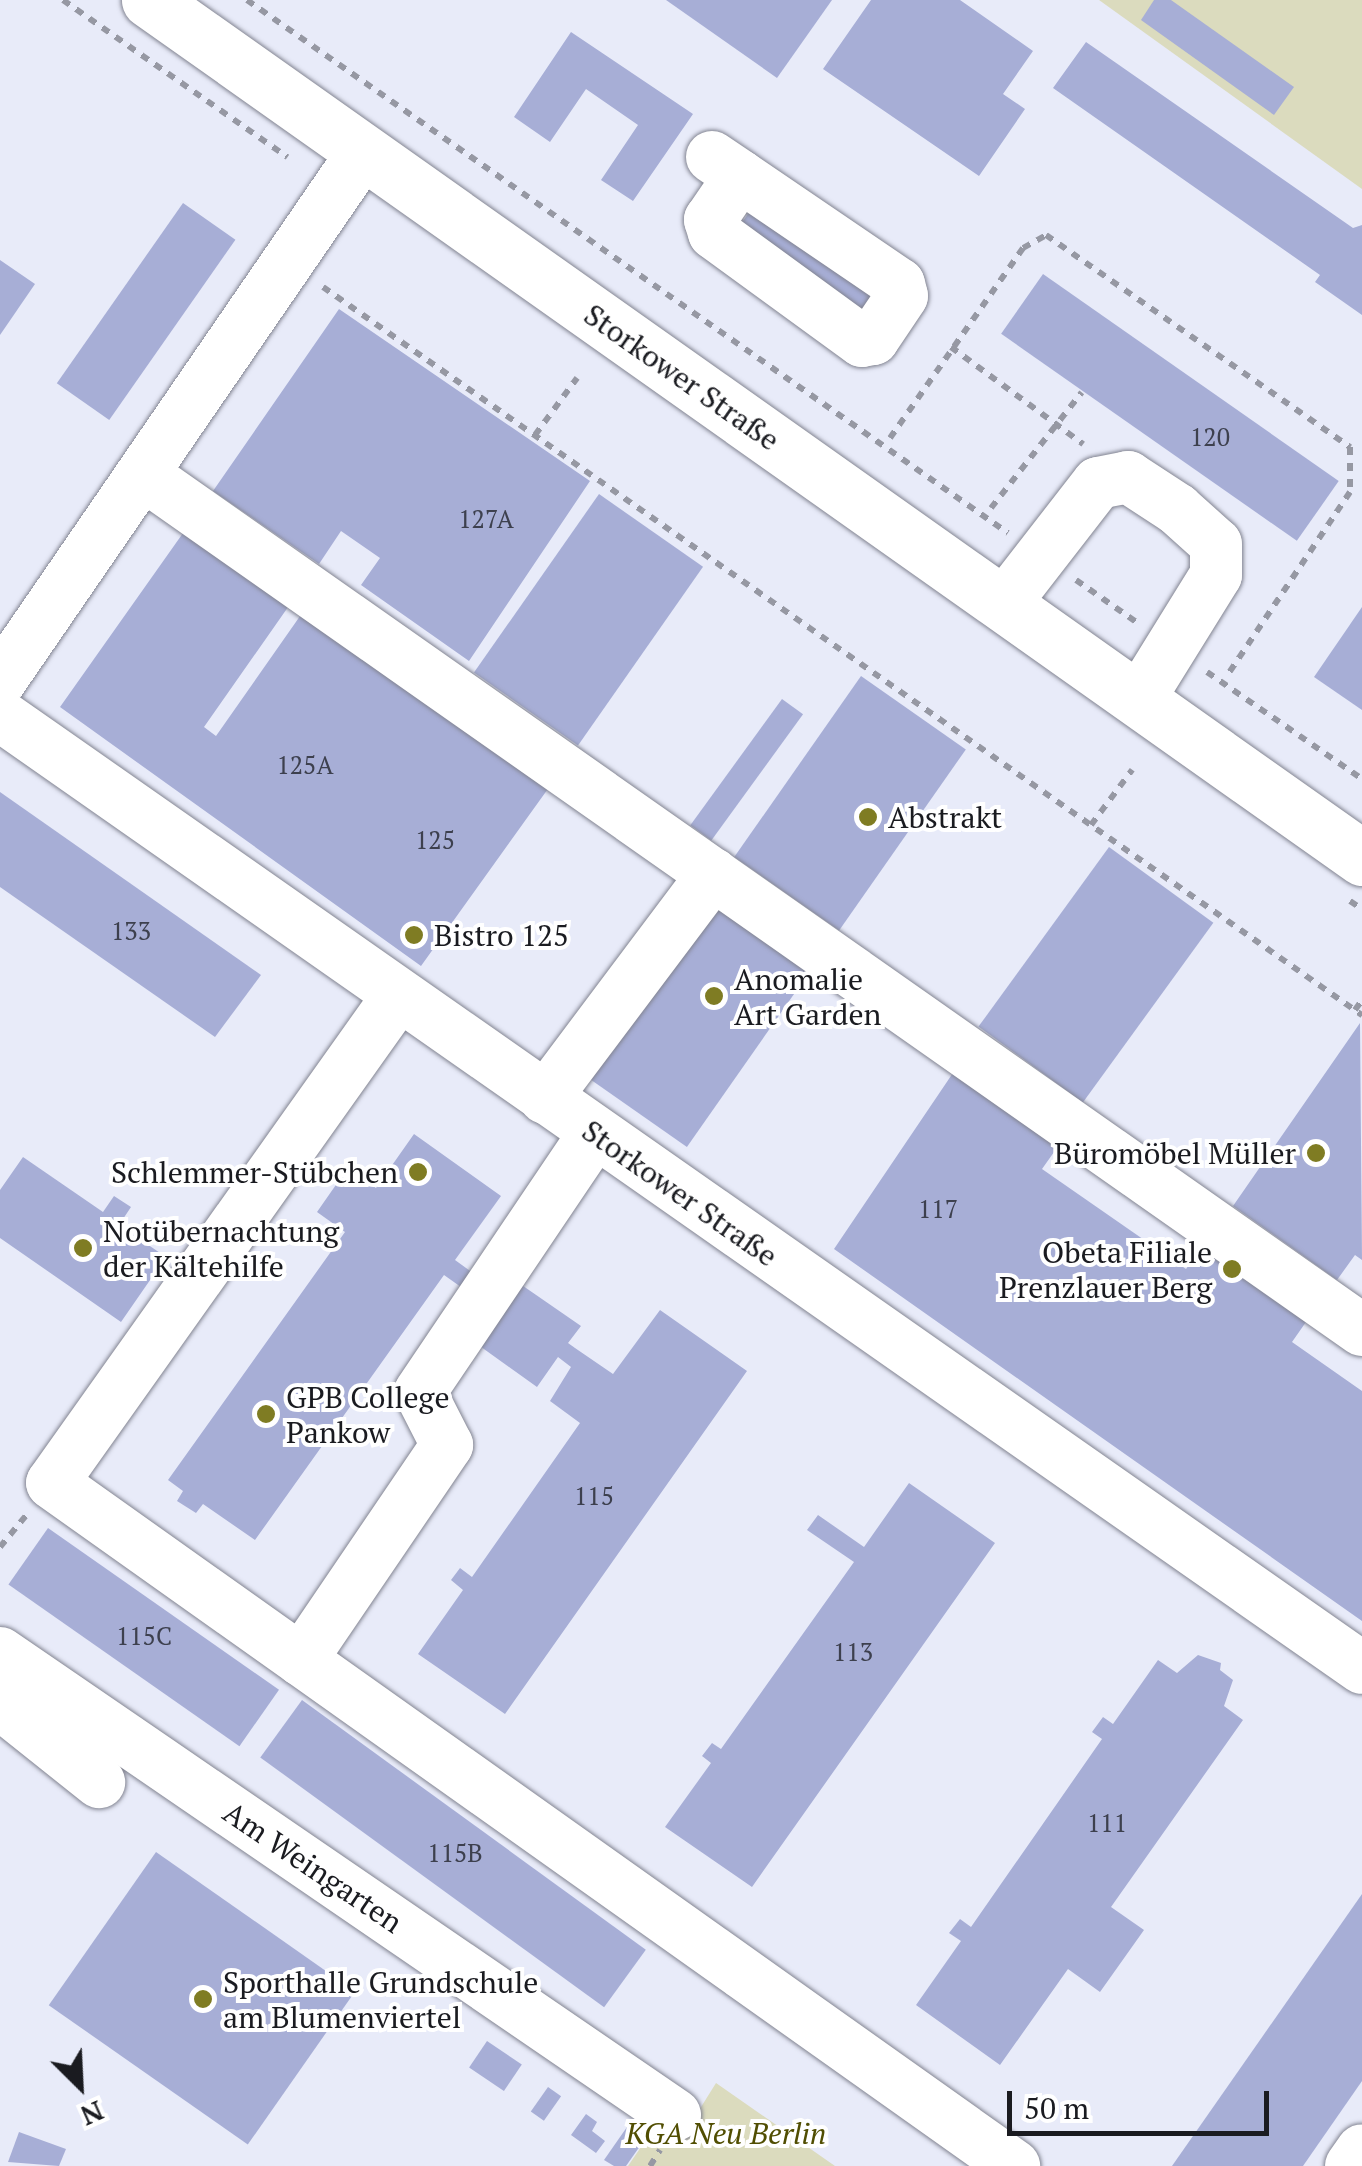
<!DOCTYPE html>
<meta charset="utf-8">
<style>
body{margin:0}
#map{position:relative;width:1362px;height:2166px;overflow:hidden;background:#e8ebf9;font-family:"PT Serif",serif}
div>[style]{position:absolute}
.green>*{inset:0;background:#dbdbbe}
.building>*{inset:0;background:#a7aed6;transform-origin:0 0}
.path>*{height:6px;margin-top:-3px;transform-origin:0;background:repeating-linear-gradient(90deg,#9698a3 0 8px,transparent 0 16px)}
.roads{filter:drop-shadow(0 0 2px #828491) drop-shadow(0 0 2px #828491)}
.minor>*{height:52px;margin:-26px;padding:0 26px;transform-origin:26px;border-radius:26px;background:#fff}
.major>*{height:55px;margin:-27.5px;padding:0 27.5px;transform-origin:27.5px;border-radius:27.5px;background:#fff}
.dots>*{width:28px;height:28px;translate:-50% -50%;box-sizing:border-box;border:5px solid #fff;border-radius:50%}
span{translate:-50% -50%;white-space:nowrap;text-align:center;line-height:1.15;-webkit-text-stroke:8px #fff;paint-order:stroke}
.number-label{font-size:25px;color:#3d404e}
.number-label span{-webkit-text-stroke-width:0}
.street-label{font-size:30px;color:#1a1b20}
.poi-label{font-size:30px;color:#1a1b20}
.left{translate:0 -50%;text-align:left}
.right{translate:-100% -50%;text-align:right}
.park-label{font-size:30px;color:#514e02;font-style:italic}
.north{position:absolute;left:30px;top:2036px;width:100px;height:100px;-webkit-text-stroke:8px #fff;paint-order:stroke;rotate:156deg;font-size:28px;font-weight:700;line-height:40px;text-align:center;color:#1a1b20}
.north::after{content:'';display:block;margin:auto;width:35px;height:45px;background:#1a1b20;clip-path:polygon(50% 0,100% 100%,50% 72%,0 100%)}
.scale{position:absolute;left:1007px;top:2091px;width:262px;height:45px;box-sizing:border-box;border:5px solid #1a1b20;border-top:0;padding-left:12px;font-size:30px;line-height:35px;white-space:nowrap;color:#1a1b20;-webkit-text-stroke:8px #fff;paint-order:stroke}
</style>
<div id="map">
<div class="green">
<div style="clip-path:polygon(1099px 0,1362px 0,1362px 189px)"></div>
<div style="clip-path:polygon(716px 2083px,835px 2166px,628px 2166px,652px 2131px,678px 2144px)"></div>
</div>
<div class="building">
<div style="clip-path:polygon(666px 0,832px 0,777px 78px)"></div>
<div style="clip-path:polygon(871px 0,960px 0,1033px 51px,1003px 94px,1025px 109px,979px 176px,823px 69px)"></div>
<div style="clip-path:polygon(1154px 0,1171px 0,1294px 87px,1274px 115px,1141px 20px)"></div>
<div style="clip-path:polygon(571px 32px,693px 114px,633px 201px,601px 180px,638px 125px,586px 89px,550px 142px,514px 117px)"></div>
<div style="clip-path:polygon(1086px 42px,1353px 228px,1362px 225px,1362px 315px,1315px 282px,1320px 275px,1053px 88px)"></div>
<div style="left:183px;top:203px;width:64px;height:220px;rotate:35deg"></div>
<div style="clip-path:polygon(755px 204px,890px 297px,839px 348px,741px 224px)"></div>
<div style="clip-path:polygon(0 260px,35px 284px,0 335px)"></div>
<div style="left:1043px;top:274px;width:361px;height:73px;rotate:35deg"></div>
<div style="clip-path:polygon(339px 309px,590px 481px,469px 661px,361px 585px,380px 558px,341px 531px,319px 564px,213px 491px)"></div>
<div style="left:599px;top:494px;width:127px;height:218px;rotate:35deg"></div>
<div style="clip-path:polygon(188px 526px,293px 600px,204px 727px,216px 736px,305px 609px,550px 786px,421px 966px,60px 707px)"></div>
<div style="clip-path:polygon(1362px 607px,1362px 710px,1314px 677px)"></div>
<div style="left:861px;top:676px;width:128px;height:221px;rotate:35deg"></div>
<div style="left:782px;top:699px;width:26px;height:156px;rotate:36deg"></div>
<div style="clip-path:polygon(0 792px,261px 975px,215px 1037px,0 887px)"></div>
<div style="left:1109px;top:847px;width:129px;height:222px;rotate:36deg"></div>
<div style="left:708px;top:892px;width:129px;height:221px;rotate:35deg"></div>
<div style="clip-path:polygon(1360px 1023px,1362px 1260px,1355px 1255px,1337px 1280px,1233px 1206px)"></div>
<div style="clip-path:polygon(959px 1064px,1064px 1138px,1042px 1169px,1186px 1269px,1208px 1239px,1313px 1312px,1292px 1342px,1362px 1391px,1362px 1621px,834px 1249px)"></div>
<div style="clip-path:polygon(414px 1134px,501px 1196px,455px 1260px,502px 1294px,513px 1279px,581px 1326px,568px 1343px,575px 1348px,613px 1374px,660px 1310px,747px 1371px,505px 1714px,418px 1654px,463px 1590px,451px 1580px,460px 1568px,472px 1577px,580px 1423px,550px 1401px,571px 1367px,558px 1357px,537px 1387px,470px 1339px,492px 1309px,444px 1275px,255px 1540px,203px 1504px,196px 1513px,177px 1501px,183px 1491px,168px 1480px,345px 1232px,317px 1212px,347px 1169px,376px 1188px)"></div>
<div style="clip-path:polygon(23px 1157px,103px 1212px,114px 1196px,131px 1207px,119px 1225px,166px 1257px,121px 1322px,0 1238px,0 1190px)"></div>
<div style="clip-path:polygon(909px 1483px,995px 1543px,752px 1887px,665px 1827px,711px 1763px,702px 1756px,712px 1743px,721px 1749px,854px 1562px,807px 1530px,818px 1515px,864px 1547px)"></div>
<div style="left:48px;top:1528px;width:282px;height:69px;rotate:35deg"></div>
<div style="clip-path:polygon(1198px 1655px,1221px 1663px,1220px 1670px,1233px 1680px,1224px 1706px,1243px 1720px,1111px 1907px,1144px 1930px,1100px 1992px,1068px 1969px,1000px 2065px,916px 2005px,961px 1941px,949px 1933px,960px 1919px,971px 1927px,1102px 1739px,1092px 1732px,1103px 1717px,1113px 1724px,1158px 1660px,1177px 1673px)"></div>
<div style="left:302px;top:1700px;width:425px;height:71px;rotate:36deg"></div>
<div style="left:156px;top:1852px;width:243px;height:187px;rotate:35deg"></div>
<div style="clip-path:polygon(1362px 1894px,1362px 2081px,1303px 2166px,1172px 2166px)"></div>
<div style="left:487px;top:2041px;width:42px;height:32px;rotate:34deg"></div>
<div style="left:548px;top:2087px;width:16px;height:30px;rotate:35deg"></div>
<div style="clip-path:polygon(586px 2114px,597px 2122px,592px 2131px,605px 2141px,596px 2153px,571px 2135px)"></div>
<div style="clip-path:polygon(627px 2127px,645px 2139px,626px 2166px,614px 2166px,604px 2160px)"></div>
<div style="clip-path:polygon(19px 2132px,66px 2149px,59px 2166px,8px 2162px)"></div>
</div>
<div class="path">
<div style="left:63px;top:0;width:274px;rotate:35deg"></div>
<div style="left:247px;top:0;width:929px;rotate:35.01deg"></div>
<div style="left:323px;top:287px;width:1269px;rotate:35.02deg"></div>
<div style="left:951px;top:347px;width:164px;rotate:36.3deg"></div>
<div style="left:535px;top:435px;width:71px;rotate:-53.6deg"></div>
<div style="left:890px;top:438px;width:232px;rotate:-55deg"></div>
<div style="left:1023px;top:248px;width:26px;rotate:-29deg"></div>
<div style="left:1046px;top:235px;width:371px;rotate:34.9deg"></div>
<div style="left:1350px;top:447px;width:45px;rotate:90deg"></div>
<div style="left:1350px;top:492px;width:218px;rotate:123.8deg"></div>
<div style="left:991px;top:508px;width:147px;rotate:-51.9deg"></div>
<div style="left:1076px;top:580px;width:77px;rotate:34.9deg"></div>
<div style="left:1207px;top:672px;width:188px;rotate:34.6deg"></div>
<div style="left:1091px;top:825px;width:69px;rotate:-53.3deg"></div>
<div style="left:1350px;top:901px;width:14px;rotate:34deg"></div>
<div style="left:1355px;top:1010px;width:12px;rotate:-55deg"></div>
<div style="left:0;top:1547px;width:44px;rotate:-50.5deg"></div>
<div style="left:650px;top:2166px;width:19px;rotate:-58deg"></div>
</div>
<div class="roads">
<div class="minor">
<div style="left:712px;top:157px;width:34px;rotate:34deg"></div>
<div style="left:740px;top:176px;width:192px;rotate:34.2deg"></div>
<div style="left:899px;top:284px;width:12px;rotate:76deg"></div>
<div style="left:902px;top:296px;width:52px;rotate:124deg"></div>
<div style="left:873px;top:339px;width:11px;rotate:170deg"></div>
<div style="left:862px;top:341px;width:183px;rotate:-143.9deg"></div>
<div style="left:714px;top:233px;width:14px;rotate:-107deg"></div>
<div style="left:710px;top:220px;width:53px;rotate:-55.7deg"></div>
<div style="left:144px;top:475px;width:1488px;rotate:35.07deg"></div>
<div style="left:1004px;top:604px;width:153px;rotate:-52.2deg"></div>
<div style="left:1098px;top:483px;width:31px;rotate:-11deg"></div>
<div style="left:1128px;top:477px;width:59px;rotate:33.1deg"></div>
<div style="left:1177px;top:509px;width:52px;rotate:41.9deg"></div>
<div style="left:1216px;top:544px;width:31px;rotate:90deg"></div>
<div style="left:1216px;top:575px;width:146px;rotate:121.8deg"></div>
<div style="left:0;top:681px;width:643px;rotate:-55.52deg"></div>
<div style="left:0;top:715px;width:1662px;rotate:34.98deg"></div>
<div style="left:398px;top:996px;width:597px;rotate:125.39deg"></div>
<div style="left:52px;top:1483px;width:1180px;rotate:35.37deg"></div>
<div style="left:545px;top:1098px;width:280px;rotate:-53.1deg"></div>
<div style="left:0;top:1653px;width:818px;rotate:34.39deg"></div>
<div style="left:301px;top:1660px;width:260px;rotate:-55.8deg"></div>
<div style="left:447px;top:1445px;width:59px;rotate:-117deg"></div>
<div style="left:420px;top:1392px;width:313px;rotate:-56deg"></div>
<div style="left:0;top:1703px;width:127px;rotate:38.6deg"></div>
<div style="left:1351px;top:2166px;width:19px;rotate:-55deg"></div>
</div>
<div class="major">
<div style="left:149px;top:0;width:1486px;rotate:35.27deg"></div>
</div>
</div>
<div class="dots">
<div style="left:868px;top:817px;background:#7f7c23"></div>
<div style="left:414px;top:935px;background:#7f7c23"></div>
<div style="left:714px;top:996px;background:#7f7c23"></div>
<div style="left:1316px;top:1153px;background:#7f7c23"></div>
<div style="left:418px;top:1172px;background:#7f7c23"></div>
<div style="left:83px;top:1248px;background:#7f7c23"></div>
<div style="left:1232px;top:1269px;background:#7f7c23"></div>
<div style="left:266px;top:1414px;background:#7f7c23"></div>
<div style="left:203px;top:1999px;background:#7f7c23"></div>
</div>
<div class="number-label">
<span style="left:1210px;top:437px">120</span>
<span style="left:486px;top:519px">127A</span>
<span style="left:305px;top:765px">125A</span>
<span style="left:435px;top:840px">125</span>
<span style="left:131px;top:931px">133</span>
<span style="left:938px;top:1209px">117</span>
<span style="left:594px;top:1496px">115</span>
<span style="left:144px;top:1636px">115C</span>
<span style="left:853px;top:1652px">113</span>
<span style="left:1107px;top:1823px">111</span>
<span style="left:455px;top:1853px">115B</span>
</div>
<div class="street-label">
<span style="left:682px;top:377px;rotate:35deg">Storkower Straße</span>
<span style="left:680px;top:1193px;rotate:35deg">Storkower Straße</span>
<span style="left:313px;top:1867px;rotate:34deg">Am Weingarten</span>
</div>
<div class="poi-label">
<span class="left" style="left:888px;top:817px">Abstrakt</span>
<span class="left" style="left:434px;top:935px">Bistro 125</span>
<span class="left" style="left:734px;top:996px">Anomalie<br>Art Garden</span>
<span class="right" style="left:1296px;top:1153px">Büromöbel Müller</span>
<span class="right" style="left:398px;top:1172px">Schlemmer-Stübchen</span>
<span class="left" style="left:103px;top:1248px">Notübernachtung<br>der Kältehilfe</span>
<span class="right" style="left:1212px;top:1269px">Obeta Filiale<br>Prenzlauer Berg</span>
<span class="left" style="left:286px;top:1414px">GPB College<br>Pankow</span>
<span class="left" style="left:223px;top:1999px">Sporthalle Grundschule<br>am Blumenviertel</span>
</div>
<div class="park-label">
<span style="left:726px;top:2133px">KGA Neu Berlin</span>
</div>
<div class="north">N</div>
<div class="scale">50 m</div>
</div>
